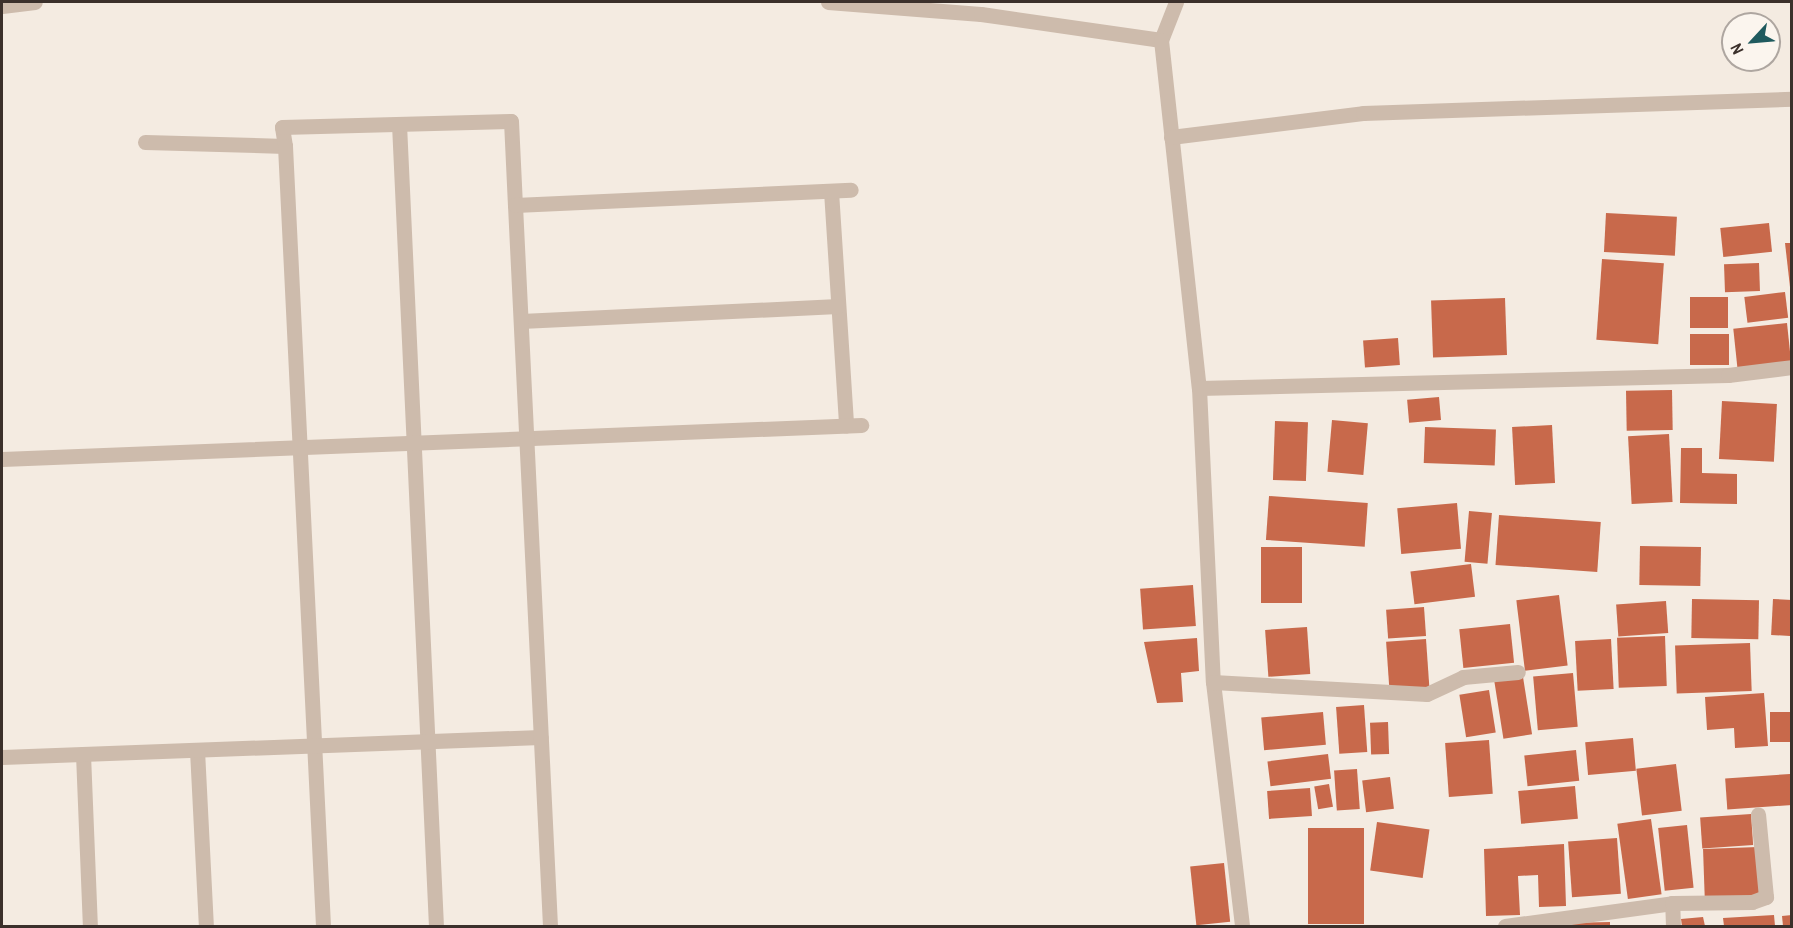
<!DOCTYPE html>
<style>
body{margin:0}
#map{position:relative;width:1793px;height:928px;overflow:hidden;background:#f4ebe1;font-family:"Archivo Narrow",sans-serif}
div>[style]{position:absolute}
.building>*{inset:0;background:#c8694b;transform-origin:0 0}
.minor>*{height:15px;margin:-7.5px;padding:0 7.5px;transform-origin:7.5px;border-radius:7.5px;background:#cdbbac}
span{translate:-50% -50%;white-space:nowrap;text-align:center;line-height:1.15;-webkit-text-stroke:5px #fbf5ee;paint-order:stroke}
.frame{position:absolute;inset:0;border:3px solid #3b302b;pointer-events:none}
.north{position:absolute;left:1721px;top:12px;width:60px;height:60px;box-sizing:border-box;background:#fbf5ee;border:2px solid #aea6a0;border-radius:50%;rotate:244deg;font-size:16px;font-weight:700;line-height:24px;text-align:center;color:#3b302b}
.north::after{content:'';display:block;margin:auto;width:21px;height:27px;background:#1f5a5e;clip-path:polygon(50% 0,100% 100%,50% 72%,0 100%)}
</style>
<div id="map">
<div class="building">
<div style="left:1606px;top:213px;width:71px;height:39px;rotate:3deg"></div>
<div style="left:1769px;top:223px;width:29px;height:49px;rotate:84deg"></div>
<div style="clip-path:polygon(1785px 243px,1792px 243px,1792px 287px,1790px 287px)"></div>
<div style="left:1602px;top:259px;width:62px;height:81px;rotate:4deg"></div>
<div style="left:1759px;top:263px;width:28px;height:35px;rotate:88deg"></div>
<div style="left:1785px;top:292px;width:26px;height:41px;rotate:83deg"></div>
<div style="left:1690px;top:297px;width:38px;height:31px"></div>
<div style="left:1505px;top:298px;width:57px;height:74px;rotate:88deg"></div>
<div style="left:1787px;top:323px;width:39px;height:54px;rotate:84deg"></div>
<div style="left:1729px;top:334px;width:31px;height:39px;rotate:90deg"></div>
<div style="left:1398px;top:338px;width:27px;height:35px;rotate:86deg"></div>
<div style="left:1672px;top:390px;width:40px;height:46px;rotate:89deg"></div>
<div style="left:1439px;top:397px;width:23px;height:32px;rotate:85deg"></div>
<div style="left:1722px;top:401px;width:55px;height:58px;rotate:3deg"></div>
<div style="left:1332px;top:420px;width:36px;height:52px;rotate:5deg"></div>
<div style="left:1275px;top:421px;width:33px;height:59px;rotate:2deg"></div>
<div style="left:1552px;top:425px;width:58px;height:40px;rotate:87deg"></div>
<div style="left:1425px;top:427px;width:71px;height:36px;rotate:2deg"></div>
<div style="left:1669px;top:434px;width:68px;height:41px;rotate:87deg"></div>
<div style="clip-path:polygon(1681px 448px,1702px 448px,1702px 473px,1737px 474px,1737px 504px,1680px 503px)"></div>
<div style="left:1269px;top:496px;width:99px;height:44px;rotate:4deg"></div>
<div style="left:1457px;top:503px;width:46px;height:60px;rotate:85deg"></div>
<div style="left:1469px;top:511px;width:23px;height:51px;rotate:5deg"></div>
<div style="left:1499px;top:515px;width:102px;height:50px;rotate:4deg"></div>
<div style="left:1640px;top:546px;width:61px;height:39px;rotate:1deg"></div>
<div style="left:1261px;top:547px;width:41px;height:56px"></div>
<div style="left:1471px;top:564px;width:33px;height:61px;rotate:83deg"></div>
<div style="left:1193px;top:585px;width:41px;height:53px;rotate:86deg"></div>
<div style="left:1559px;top:595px;width:71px;height:43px;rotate:83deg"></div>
<div style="left:1692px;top:599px;width:67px;height:39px;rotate:1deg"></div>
<div style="left:1773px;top:599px;width:19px;height:36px;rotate:3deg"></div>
<div style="left:1666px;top:601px;width:32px;height:50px;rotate:86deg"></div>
<div style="left:1424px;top:607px;width:29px;height:38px;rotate:86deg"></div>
<div style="left:1510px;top:624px;width:39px;height:51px;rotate:84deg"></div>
<div style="left:1307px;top:627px;width:47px;height:42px;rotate:86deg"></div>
<div style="left:1665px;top:636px;width:50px;height:48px;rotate:88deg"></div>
<div style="clip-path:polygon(1197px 638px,1199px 671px,1181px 673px,1183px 702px,1157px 703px,1144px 642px)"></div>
<div style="left:1426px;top:639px;width:49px;height:40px;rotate:86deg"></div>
<div style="left:1611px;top:639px;width:50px;height:36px;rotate:87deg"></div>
<div style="left:1750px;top:643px;width:48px;height:75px;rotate:88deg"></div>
<div style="left:1573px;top:673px;width:54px;height:40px;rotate:85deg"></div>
<div style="left:1523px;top:677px;width:58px;height:29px;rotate:81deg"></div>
<div style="left:1489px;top:690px;width:43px;height:30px;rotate:81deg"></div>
<div style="clip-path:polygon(1764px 693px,1768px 746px,1735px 748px,1734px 728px,1707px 730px,1705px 697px)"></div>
<div style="left:1364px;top:705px;width:47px;height:28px;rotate:86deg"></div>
<div style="left:1323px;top:712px;width:33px;height:62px;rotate:85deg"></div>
<div style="left:1792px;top:712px;width:30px;height:22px;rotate:90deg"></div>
<div style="left:1388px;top:722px;width:32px;height:18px;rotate:88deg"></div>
<div style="left:1633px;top:738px;width:33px;height:48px;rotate:85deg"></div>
<div style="left:1489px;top:740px;width:54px;height:44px;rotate:86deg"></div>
<div style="left:1576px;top:750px;width:31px;height:52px;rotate:84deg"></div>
<div style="left:1328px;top:754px;width:25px;height:61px;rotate:83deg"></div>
<div style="left:1676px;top:764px;width:47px;height:40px;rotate:83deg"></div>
<div style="left:1357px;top:769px;width:40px;height:23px;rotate:86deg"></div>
<div style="left:1790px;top:774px;width:31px;height:65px;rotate:86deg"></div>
<div style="left:1390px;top:777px;width:32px;height:28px;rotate:83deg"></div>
<div style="left:1329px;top:784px;width:23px;height:15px;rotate:80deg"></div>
<div style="left:1575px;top:786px;width:33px;height:57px;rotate:85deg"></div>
<div style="left:1310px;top:788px;width:28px;height:43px;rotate:86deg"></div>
<div style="left:1751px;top:814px;width:31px;height:51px;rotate:86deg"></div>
<div style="left:1651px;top:819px;width:76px;height:34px;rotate:82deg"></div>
<div style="left:1377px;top:822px;width:53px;height:49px;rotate:8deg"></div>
<div style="left:1687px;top:825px;width:63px;height:29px;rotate:84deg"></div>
<div style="left:1308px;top:828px;width:56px;height:96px"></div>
<div style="left:1617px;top:838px;width:56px;height:49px;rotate:86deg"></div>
<div style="clip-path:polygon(1564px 844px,1566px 906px,1539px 907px,1538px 875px,1518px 876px,1520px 915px,1486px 916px,1484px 849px)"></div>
<div style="left:1758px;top:847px;width:51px;height:55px;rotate:88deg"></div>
<div style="left:1224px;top:863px;width:59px;height:34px;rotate:84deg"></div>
<div style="clip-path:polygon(1774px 915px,1775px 926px,1724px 926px,1723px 918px)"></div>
<div style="clip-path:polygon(1792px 915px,1792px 926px,1783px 926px,1782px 916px)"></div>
<div style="clip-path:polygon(1703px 917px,1705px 926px,1682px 926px,1681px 919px)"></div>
<div style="clip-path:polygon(1610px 922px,1610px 926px,1566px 926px,1566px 923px)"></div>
</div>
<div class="minor">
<div style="left:828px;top:2px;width:153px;rotate:4.5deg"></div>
<div style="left:981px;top:14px;width:182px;rotate:8.2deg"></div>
<div style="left:1176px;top:2px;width:41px;rotate:111.5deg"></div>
<div style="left:1161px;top:40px;width:350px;rotate:83.8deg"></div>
<div style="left:1199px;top:388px;width:294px;rotate:87.3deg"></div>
<div style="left:1213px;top:682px;width:246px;rotate:83.2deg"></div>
<div style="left:2px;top:6px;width:33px;rotate:-7deg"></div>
<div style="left:399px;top:124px;width:803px;rotate:87.36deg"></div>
<div style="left:1171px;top:137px;width:193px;rotate:-7.1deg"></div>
<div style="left:1363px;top:113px;width:429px;rotate:-1.9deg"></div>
<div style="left:145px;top:142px;width:140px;rotate:1.6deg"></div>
<div style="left:285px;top:146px;width:19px;rotate:-99deg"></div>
<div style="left:282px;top:127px;width:229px;rotate:-1.5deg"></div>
<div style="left:511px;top:121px;width:84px;rotate:87.3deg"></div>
<div style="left:285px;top:146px;width:781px;rotate:87.21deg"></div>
<div style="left:831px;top:191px;width:235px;rotate:86.3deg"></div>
<div style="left:521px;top:321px;width:317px;rotate:-2.7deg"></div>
<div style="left:1199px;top:388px;width:529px;rotate:-1.41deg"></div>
<div style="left:1728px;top:375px;width:64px;rotate:-7.1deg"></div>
<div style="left:2px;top:459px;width:860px;rotate:-2.27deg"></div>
<div style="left:1213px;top:682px;width:214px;rotate:3.2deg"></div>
<div style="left:1427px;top:694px;width:40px;rotate:-25deg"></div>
<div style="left:1463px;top:677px;width:55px;rotate:-5.2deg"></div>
<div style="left:197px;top:750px;width:176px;rotate:87.1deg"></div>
<div style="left:83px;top:754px;width:172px;rotate:87.7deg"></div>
<div style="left:2px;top:757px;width:539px;rotate:-2.13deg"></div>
<div style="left:550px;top:926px;width:722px;rotate:-92.78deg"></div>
<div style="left:515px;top:205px;width:336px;rotate:-2.6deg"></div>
<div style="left:1505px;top:926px;width:169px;rotate:-7.8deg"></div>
<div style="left:1673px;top:926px;width:23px;rotate:-92deg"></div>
<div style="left:1672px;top:903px;width:80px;rotate:-0.7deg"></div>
<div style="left:1752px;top:902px;width:15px;rotate:-20deg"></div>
<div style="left:1766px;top:897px;width:83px;rotate:-95.5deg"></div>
</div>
<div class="frame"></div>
<div class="north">N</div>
</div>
